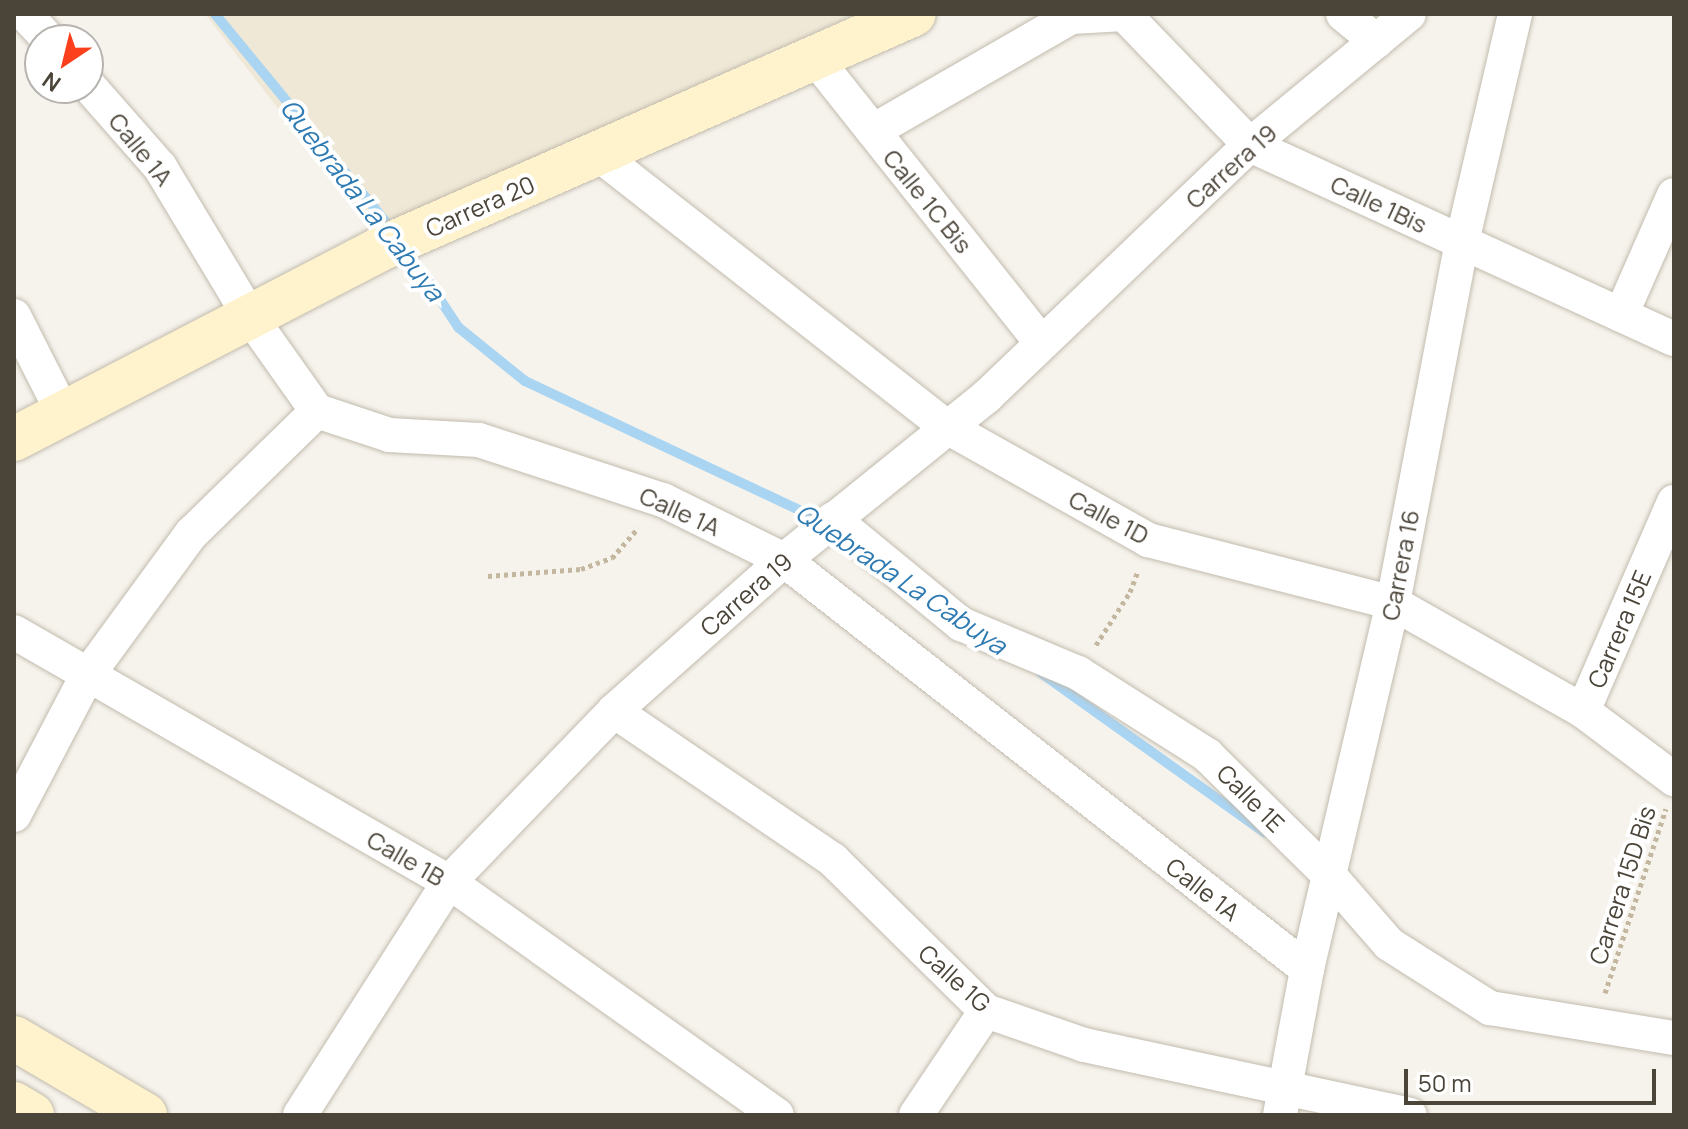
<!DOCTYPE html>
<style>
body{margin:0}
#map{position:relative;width:1688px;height:1129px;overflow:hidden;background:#f6f3ec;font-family:Manrope,sans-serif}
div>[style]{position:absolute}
.education>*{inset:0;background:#efe8d6}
.stream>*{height:10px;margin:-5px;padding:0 5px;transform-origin:5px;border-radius:5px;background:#a9d4f2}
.path>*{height:5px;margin-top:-2.5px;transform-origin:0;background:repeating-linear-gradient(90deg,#c4b79f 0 4px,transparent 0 8px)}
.roads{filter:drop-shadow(0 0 2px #c2bbae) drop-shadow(0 0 2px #c2bbae)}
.street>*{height:34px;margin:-17px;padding:0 17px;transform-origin:17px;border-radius:17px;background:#fff}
.secondary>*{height:44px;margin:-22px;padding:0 22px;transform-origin:22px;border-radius:22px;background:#fff3cd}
span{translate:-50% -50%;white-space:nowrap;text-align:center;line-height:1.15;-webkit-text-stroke:8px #fff;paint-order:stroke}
.street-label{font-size:24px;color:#4b4439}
.water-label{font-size:26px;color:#2e7ab2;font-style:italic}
.frame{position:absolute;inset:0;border:16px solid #4b4439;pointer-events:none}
.north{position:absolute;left:24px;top:24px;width:80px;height:80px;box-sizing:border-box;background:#fff;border:2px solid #b7b4b0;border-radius:50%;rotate:215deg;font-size:22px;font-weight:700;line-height:32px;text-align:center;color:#4b4439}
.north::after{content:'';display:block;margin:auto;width:28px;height:36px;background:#fc3f1d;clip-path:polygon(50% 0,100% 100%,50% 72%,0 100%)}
.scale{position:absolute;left:1404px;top:1069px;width:252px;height:36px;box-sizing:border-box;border:4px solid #4b4439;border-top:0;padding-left:10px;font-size:24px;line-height:28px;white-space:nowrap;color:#4b4439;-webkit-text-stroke:6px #fff;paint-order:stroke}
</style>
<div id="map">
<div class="education">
<div style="clip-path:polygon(205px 14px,856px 14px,372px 230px)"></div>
</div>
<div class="stream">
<div style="left:215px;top:14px;width:282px;rotate:50.6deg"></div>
<div style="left:406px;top:248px;width:95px;rotate:56.6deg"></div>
<div style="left:458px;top:327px;width:86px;rotate:38.9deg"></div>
<div style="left:525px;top:381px;width:331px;rotate:25.2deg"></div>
<div style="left:1041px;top:673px;width:275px;rotate:35.5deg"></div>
</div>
<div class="path">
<div style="left:488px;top:576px;width:93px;rotate:-4.3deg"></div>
<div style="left:581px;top:569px;width:33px;rotate:-20deg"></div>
<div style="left:612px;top:558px;width:40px;rotate:-49deg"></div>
<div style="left:1096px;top:645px;width:63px;rotate:-57.3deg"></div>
<div style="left:1130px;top:592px;width:22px;rotate:-69deg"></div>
<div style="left:1605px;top:993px;width:194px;rotate:-71.7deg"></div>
</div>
<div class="roads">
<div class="street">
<div style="left:25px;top:14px;width:35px;rotate:47deg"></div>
<div style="left:1124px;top:14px;width:182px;rotate:46.1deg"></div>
<div style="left:1250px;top:145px;width:466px;rotate:24.6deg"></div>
<div style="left:1343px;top:14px;width:43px;rotate:39.3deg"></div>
<div style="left:815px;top:58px;width:364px;rotate:51.5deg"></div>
<div style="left:88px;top:85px;width:109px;rotate:48.7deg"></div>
<div style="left:160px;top:167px;width:173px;rotate:59deg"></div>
<div style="left:249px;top:315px;width:118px;rotate:54.7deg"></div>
<div style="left:317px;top:411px;width:76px;rotate:18.4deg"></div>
<div style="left:389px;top:435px;width:90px;rotate:3.2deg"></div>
<div style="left:479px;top:440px;width:194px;rotate:18.1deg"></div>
<div style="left:663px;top:500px;width:135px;rotate:26.4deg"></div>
<div style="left:784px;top:560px;width:664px;rotate:38.03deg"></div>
<div style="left:873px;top:131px;width:228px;rotate:-29.9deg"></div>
<div style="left:1071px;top:17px;width:54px;rotate:-3.2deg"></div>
<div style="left:597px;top:153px;width:444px;rotate:38.1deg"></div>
<div style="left:947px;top:427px;width:231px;rotate:29.3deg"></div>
<div style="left:1148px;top:540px;width:253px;rotate:14.4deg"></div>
<div style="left:1393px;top:603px;width:219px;rotate:29.6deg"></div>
<div style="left:1583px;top:711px;width:114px;rotate:36.8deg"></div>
<div style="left:1621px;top:315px;width:131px;rotate:-66.2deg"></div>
<div style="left:14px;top:316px;width:109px;rotate:63.2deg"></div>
<div style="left:833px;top:519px;width:166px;rotate:39.4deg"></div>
<div style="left:961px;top:624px;width:127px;rotate:22.7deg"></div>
<div style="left:1078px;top:673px;width:153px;rotate:32.4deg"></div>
<div style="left:1207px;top:755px;width:171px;rotate:44.5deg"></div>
<div style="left:1329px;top:875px;width:91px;rotate:49deg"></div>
<div style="left:1389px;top:944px;width:120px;rotate:32.4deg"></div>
<div style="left:1490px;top:1008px;width:186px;rotate:9.3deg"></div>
<div style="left:14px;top:632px;width:502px;rotate:29.89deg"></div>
<div style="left:449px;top:882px;width:402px;rotate:35.4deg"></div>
<div style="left:614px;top:711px;width:265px;rotate:34.2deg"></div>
<div style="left:833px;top:860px;width:215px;rotate:44.6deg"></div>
<div style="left:986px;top:1011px;width:104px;rotate:19.1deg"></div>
<div style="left:1084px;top:1045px;width:333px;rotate:12.1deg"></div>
<div style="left:1583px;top:711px;width:228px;rotate:-66.5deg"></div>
<div style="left:14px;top:815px;width:157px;rotate:-62.3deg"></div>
<div style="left:87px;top:676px;width:176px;rotate:-53.8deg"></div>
<div style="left:191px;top:534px;width:176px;rotate:-44.3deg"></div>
<div style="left:300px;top:1115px;width:277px;rotate:-57.4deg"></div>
<div style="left:449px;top:882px;width:238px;rotate:-46deg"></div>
<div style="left:614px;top:711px;width:227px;rotate:-41.6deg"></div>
<div style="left:784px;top:560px;width:260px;rotate:-38.9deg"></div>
<div style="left:986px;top:397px;width:365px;rotate:-43.7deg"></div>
<div style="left:1250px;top:145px;width:206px;rotate:-39.5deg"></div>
<div style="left:916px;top:1115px;width:125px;rotate:-56.1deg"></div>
<div style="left:1280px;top:1115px;width:148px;rotate:-79.5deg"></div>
<div style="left:1307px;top:969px;width:376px;rotate:-76.8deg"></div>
<div style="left:1393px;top:603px;width:368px;rotate:-79.2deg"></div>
<div style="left:1462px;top:242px;width:234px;rotate:-76.9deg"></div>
</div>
<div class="secondary">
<div style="left:14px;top:439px;width:412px;rotate:-27.4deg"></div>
<div style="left:380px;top:249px;width:583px;rotate:-23.75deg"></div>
<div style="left:14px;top:1038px;width:152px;rotate:30.4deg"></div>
<div style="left:14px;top:1104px;width:21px;rotate:31deg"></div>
</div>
</div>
<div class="street-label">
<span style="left:141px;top:149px;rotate:51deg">Calle 1A</span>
<span style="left:1231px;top:166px;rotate:-42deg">Carrera 19</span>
<span style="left:928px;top:201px;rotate:51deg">Calle 1C Bis</span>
<span style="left:1379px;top:204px;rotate:25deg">Calle 1Bis</span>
<span style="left:480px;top:206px;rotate:-24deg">Carrera 20</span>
<span style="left:680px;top:511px;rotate:24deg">Calle 1A</span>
<span style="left:1109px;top:517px;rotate:28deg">Calle 1D</span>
<span style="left:1400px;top:565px;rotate:-79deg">Carrera 16</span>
<span style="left:746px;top:594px;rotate:-41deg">Carrera 19</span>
<span style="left:1619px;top:629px;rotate:-67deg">Carrera 15E</span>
<span style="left:1251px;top:798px;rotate:45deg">Calle 1E</span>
<span style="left:406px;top:858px;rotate:30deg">Calle 1B</span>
<span style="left:1622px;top:885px;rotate:-72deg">Carrera 15D Bis</span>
<span style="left:1203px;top:889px;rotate:38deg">Calle 1A</span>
<span style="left:955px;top:978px;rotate:42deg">Calle 1G</span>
</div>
<div class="water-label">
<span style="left:362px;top:200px;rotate:52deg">Quebrada La Cabuya</span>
<span style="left:901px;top:579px;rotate:34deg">Quebrada La Cabuya</span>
</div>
<div class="frame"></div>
<div class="north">N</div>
<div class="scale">50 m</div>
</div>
